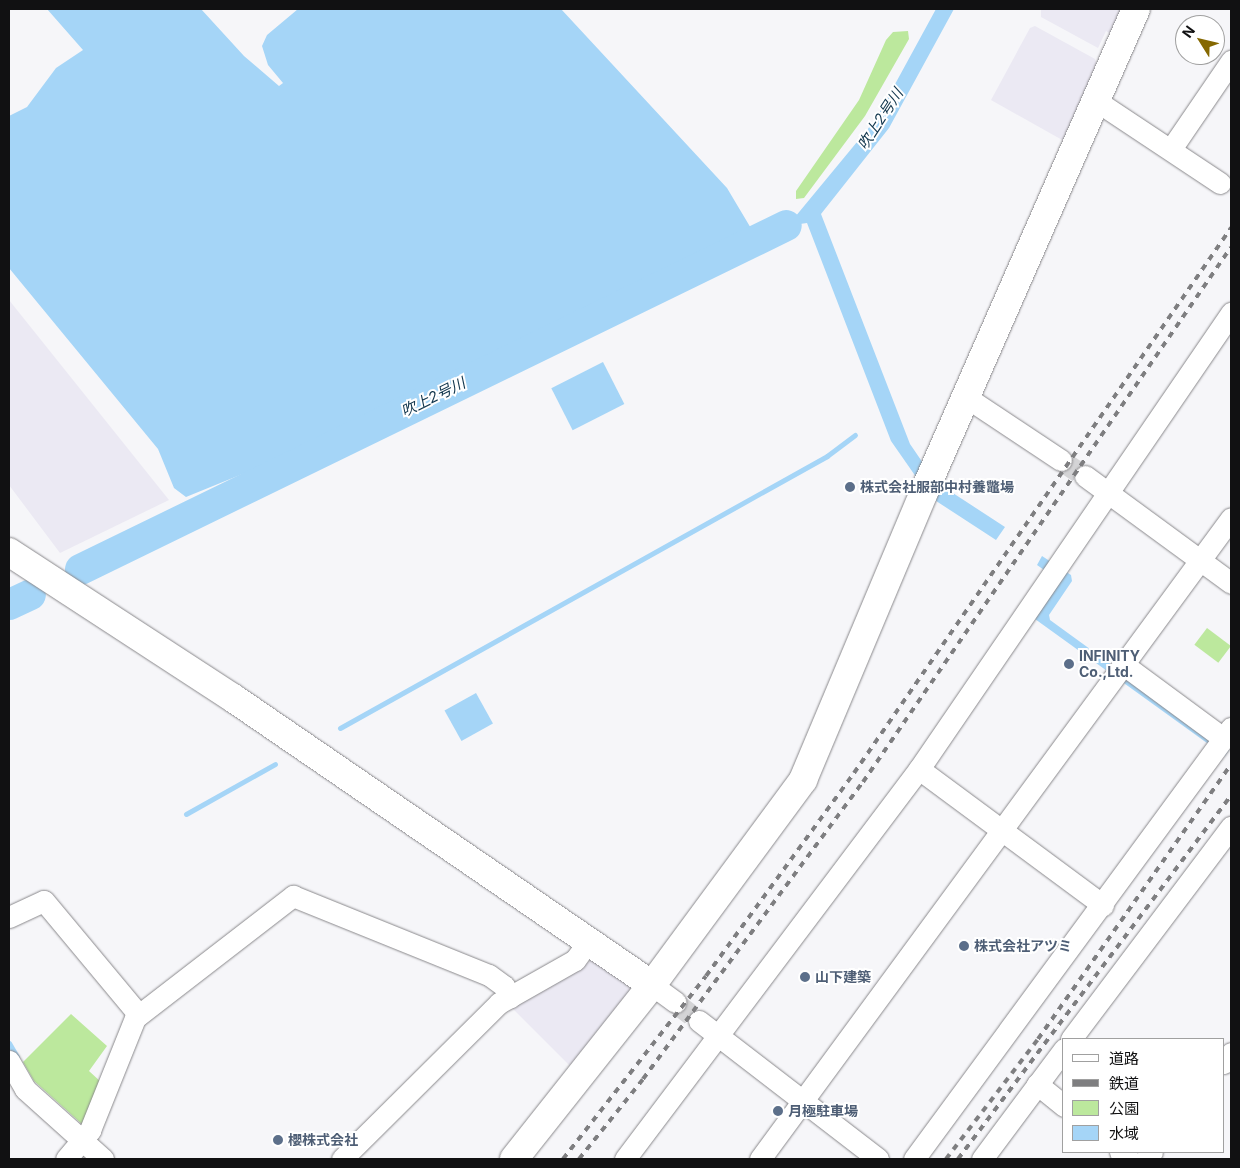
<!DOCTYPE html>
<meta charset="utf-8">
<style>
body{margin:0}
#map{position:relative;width:1240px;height:1168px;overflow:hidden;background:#f6f6f9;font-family:Inter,"Noto Sans JP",sans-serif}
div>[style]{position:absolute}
.built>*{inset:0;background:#ebe9f3}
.green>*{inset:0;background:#bce89d;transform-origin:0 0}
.water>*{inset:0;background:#a5d5f7;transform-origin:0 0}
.stream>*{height:5px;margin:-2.5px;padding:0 2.5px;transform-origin:2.5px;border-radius:2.5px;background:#a5d5f7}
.river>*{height:31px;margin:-15.5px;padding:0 15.5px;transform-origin:15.5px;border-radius:15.5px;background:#a5d5f7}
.street-tunnel>*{height:21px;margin-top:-10.5px;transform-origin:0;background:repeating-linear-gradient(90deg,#d4d4d6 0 21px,transparent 0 32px)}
.roads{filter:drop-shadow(0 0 1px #89888b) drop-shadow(0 0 1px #89888b)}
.street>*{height:21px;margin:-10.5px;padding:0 10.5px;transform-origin:10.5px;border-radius:10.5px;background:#fff}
.secondary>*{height:28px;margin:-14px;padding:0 14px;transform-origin:14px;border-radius:14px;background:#fff}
.rail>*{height:4px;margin-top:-2px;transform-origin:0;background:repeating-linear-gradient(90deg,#7e7e80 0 6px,transparent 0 12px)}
.dots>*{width:14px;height:14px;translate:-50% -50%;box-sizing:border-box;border:2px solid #fff;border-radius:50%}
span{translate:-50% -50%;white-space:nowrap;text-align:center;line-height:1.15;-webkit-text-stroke:4px #fff;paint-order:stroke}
.service-label{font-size:14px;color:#4e5e75;font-weight:700}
.left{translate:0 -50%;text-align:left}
.water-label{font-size:15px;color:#10354c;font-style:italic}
.frame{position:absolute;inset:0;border:10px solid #111112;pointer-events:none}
.legend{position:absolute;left:1062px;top:1038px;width:162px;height:115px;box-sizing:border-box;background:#fff;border:1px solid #a0a0a0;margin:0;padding:6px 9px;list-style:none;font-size:15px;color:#111112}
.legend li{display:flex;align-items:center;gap:10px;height:25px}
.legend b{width:25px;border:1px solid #a0a0a0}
.north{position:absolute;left:1175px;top:15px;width:50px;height:50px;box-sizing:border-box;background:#fff;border:1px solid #a0a0a0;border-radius:50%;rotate:306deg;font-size:14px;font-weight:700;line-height:20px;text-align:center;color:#111112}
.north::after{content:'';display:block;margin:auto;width:18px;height:22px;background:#856801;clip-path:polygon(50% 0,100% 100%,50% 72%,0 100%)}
</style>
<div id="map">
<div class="built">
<div style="clip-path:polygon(1041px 9px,1123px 9px,1111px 34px,1106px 31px,1098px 48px,1041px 17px)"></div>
<div style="clip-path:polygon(1035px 26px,1095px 59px,1097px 65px,1064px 141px,991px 100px,1030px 28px)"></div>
<div style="clip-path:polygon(9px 300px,169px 500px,60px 553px,9px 485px)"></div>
<div style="clip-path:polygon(596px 958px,635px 985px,571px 1067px,510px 1006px)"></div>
</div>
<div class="green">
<div style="clip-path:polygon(908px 31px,909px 39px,865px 116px,804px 198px,796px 199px,796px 191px,859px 100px,886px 40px,893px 32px)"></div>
<div style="left:1207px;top:628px;width:30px;height:21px;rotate:37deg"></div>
<div style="clip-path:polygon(71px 1014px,107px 1046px,89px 1071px,101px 1082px,84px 1126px,34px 1081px,23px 1062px)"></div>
</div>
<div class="water">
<div style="clip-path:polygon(47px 9px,201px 9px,244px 56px,279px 86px,283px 83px,268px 65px,262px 46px,267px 35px,298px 9px,561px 9px,727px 188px,752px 230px,327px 433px,301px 450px,186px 497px,174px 488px,158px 449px,9px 268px,9px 116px,27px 107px,56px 68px,83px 50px)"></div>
<div style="clip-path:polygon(936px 9px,954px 9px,889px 128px,821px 214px,910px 444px,936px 482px,1005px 527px,996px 540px,930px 497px,891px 441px,807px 223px,800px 224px,795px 217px,876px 119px)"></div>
<div style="left:603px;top:362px;width:47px;height:58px;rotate:63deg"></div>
<div style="clip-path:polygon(1042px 556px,1071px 575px,1072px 581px,1049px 615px,1050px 620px,1229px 750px,1225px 756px,1035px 619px,1034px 614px,1057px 579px,1037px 565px)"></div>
<div style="left:476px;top:693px;width:35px;height:36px;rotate:61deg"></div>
</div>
<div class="stream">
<div style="left:340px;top:728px;width:558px;rotate:-29.18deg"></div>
<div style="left:827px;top:456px;width:35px;rotate:-37deg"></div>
<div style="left:186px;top:814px;width:102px;rotate:-29.3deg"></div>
<div style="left:9px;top:1043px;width:16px;rotate:60deg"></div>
</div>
<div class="river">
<div style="left:80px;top:569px;width:785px;rotate:-25.98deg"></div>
<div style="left:9px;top:604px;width:23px;rotate:-25deg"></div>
</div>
<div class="street-tunnel">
<div style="left:1061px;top:460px;width:29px;rotate:34deg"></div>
<div style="left:675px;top:1002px;width:31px;rotate:38deg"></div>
</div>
<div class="roads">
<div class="street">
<div style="left:1095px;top:100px;width:150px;rotate:33.6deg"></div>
<div style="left:1171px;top:149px;width:107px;rotate:-55.7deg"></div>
<div style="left:966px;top:397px;width:114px;rotate:33.6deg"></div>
<div style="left:1085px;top:476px;width:181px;rotate:36.2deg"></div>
<div style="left:1124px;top:665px;width:123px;rotate:36.4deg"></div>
<div style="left:919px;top:769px;width:229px;rotate:36.5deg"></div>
<div style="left:9px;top:917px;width:38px;rotate:-25deg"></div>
<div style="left:44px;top:901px;width:148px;rotate:50.2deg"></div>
<div style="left:652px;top:985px;width:29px;rotate:36deg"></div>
<div style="left:699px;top:1021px;width:226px;rotate:37.6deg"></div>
<div style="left:1071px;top:1039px;width:266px;rotate:-53deg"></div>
<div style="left:9px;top:1061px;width:32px;rotate:60deg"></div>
<div style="left:25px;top:1089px;width:105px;rotate:41.9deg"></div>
<div style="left:1224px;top:1063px;width:12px;rotate:-55deg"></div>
<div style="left:1037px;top:1084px;width:35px;rotate:39deg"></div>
<div style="left:1120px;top:1152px;width:11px;rotate:38deg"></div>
<div style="left:66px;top:1159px;width:38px;rotate:-50deg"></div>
<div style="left:90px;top:1130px;width:121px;rotate:-68.1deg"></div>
<div style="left:135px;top:1018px;width:200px;rotate:-37.7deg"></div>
<div style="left:293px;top:896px;width:211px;rotate:22deg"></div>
<div style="left:489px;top:975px;width:19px;rotate:36deg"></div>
<div style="left:504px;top:986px;width:13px;rotate:61deg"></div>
<div style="left:342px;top:1159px;width:221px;rotate:-44.8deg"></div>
<div style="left:499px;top:1003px;width:87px;rotate:-29.5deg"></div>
<div style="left:575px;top:960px;width:22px;rotate:-54deg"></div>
<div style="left:625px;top:1159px;width:488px;rotate:-53deg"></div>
<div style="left:919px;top:769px;width:553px;rotate:-55.62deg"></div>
<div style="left:760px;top:1159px;width:795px;rotate:-53.69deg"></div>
<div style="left:914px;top:1159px;width:535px;rotate:-53.67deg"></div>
<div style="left:982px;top:1159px;width:137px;rotate:-53.3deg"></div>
<div style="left:1146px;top:1159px;width:9px;rotate:-49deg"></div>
</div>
<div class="secondary">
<div style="left:9px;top:552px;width:267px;rotate:33.1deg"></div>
<div style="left:233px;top:698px;width:508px;rotate:34.41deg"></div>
<div style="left:514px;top:1159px;width:222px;rotate:-51.6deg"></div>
<div style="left:652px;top:985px;width:255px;rotate:-53.6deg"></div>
<div style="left:803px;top:780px;width:312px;rotate:-67.2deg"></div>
<div style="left:924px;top:492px;width:527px;rotate:-66.3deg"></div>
</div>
</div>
<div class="rail">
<div style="left:563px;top:1159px;width:232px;rotate:-52deg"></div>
<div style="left:706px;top:976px;width:251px;rotate:-53.9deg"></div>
<div style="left:854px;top:773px;width:663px;rotate:-55.33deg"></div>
<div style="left:579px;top:1159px;width:102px;rotate:-51.3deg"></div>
<div style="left:643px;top:1079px;width:370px;rotate:-53.5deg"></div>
<div style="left:863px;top:782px;width:649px;rotate:-55.48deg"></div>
<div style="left:946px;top:1159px;width:151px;rotate:-52.5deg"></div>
<div style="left:1038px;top:1039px;width:336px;rotate:-54.9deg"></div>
<div style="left:958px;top:1159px;width:454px;rotate:-53.1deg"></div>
</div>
<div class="dots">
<div style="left:850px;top:487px;background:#5c6f8a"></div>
<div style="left:1069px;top:664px;background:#5c6f8a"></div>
<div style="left:964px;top:946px;background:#5c6f8a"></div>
<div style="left:805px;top:977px;background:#5c6f8a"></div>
<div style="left:778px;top:1111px;background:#5c6f8a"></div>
<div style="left:278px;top:1140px;background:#5c6f8a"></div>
</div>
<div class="service-label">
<span class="left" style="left:860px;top:487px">株式会社服部中村養鼈場</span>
<span class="left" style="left:1079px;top:664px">INFINITY<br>Co.,Ltd.</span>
<span class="left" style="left:974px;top:946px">株式会社アツミ</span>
<span class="left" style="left:815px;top:977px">山下建築</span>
<span class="left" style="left:788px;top:1111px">月極駐車場</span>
<span class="left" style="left:288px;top:1140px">櫻株式会社</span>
</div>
<div class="water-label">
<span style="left:880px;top:119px;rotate:-57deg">吹上2号川</span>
<span style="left:433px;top:397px;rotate:-26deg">吹上2号川</span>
</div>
<div class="frame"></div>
<ul class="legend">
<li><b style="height:6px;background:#fff"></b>道路</li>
<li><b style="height:6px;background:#7e7e80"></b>鉄道</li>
<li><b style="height:14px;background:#bce89d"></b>公園</li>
<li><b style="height:14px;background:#a5d5f7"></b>水域</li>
</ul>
<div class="north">N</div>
</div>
